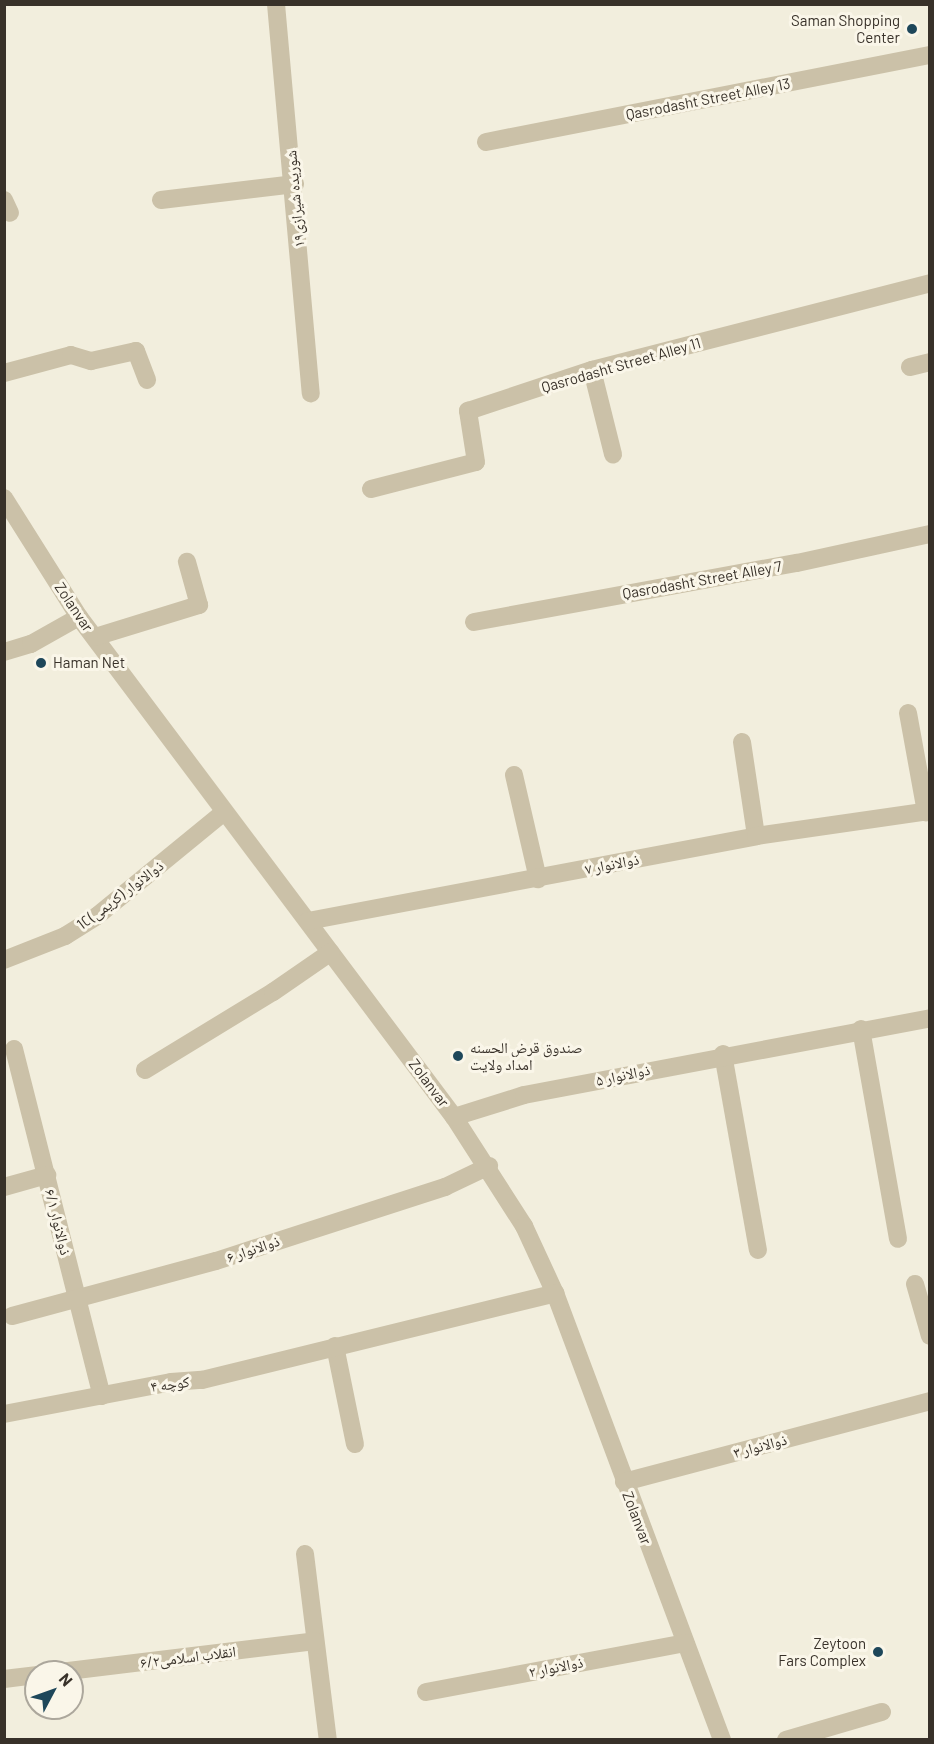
<!DOCTYPE html>
<meta charset="utf-8">
<style>
body{margin:0}
#map{position:relative;width:934px;height:1744px;overflow:hidden;background:#f2eedd;font-family:Barlow,"Noto Naskh Arabic",sans-serif}
div>[style]{position:absolute}
.minor>*{height:18px;margin:-9px;padding:0 9px;transform-origin:9px;border-radius:9px;background:#cbc1a8}
.dots>*{width:16px;height:16px;translate:-50% -50%;box-sizing:border-box;border:3px solid #faf6e9;border-radius:50%}
span{translate:-50% -50%;white-space:nowrap;text-align:center;line-height:1.15;-webkit-text-stroke:6px #faf6e9;paint-order:stroke}
.poi-label{font-size:15px;color:#383129}
.right{translate:-100% -50%;text-align:right}
.left{translate:0 -50%;text-align:left}
.street-label{font-size:15px;color:#383129}
.frame{position:absolute;inset:0;border:6px solid #383129;pointer-events:none}
.north{position:absolute;left:24px;top:1660px;width:60px;height:60px;box-sizing:border-box;background:#faf6e9;border:2px solid #aca79c;border-radius:50%;rotate:49deg;font-size:16px;font-weight:700;line-height:24px;text-align:center;color:#383129}
.north::after{content:'';display:block;margin:auto;width:21px;height:27px;background:#1e475a;clip-path:polygon(50% 0,100% 100%,50% 72%,0 100%)}
</style>
<div id="map">
<div class="minor">
<div style="left:276px;top:4px;width:391px;rotate:84.9deg"></div>
<div style="left:486px;top:142px;width:452px;rotate:-11.1deg"></div>
<div style="left:4px;top:200px;width:14px;rotate:65deg"></div>
<div style="left:161px;top:200px;width:135px;rotate:-6.8deg"></div>
<div style="left:910px;top:367px;width:21px;rotate:-14deg"></div>
<div style="left:592px;top:370px;width:87px;rotate:76deg"></div>
<div style="left:4px;top:373px;width:69px;rotate:-15deg"></div>
<div style="left:71px;top:355px;width:21px;rotate:17deg"></div>
<div style="left:91px;top:361px;width:46px;rotate:-12.5deg"></div>
<div style="left:136px;top:351px;width:31px;rotate:69deg"></div>
<div style="left:371px;top:489px;width:108px;rotate:-14.4deg"></div>
<div style="left:476px;top:462px;width:52px;rotate:-98.9deg"></div>
<div style="left:468px;top:411px;width:131px;rotate:-18.3deg"></div>
<div style="left:592px;top:370px;width:349px;rotate:-14.4deg"></div>
<div style="left:4px;top:498px;width:141px;rotate:57.8deg"></div>
<div style="left:79px;top:617px;width:625px;rotate:53.13deg"></div>
<div style="left:454px;top:1117px;width:130px;rotate:57.3deg"></div>
<div style="left:524px;top:1226px;width:74px;rotate:65.2deg"></div>
<div style="left:555px;top:1293px;width:477px;rotate:69.5deg"></div>
<div style="left:474px;top:622px;width:328px;rotate:-10.4deg"></div>
<div style="left:797px;top:563px;width:136px;rotate:-12.3deg"></div>
<div style="left:95px;top:637px;width:109px;rotate:-17.1deg"></div>
<div style="left:199px;top:605px;width:45px;rotate:-105.6deg"></div>
<div style="left:4px;top:652px;width:28px;rotate:-17deg"></div>
<div style="left:31px;top:644px;width:55px;rotate:-29.4deg"></div>
<div style="left:908px;top:713px;width:101px;rotate:79.7deg"></div>
<div style="left:742px;top:742px;width:95px;rotate:81.5deg"></div>
<div style="left:514px;top:775px;width:107px;rotate:77deg"></div>
<div style="left:308px;top:921px;width:456px;rotate:-10.7deg"></div>
<div style="left:756px;top:836px;width:176px;rotate:-8.2deg"></div>
<div style="left:4px;top:960px;width:66px;rotate:-21.5deg"></div>
<div style="left:65px;top:936px;width:38px;rotate:-32deg"></div>
<div style="left:97px;top:916px;width:164px;rotate:-39.3deg"></div>
<div style="left:861px;top:1029px;width:213px;rotate:80deg"></div>
<div style="left:14px;top:1049px;width:358px;rotate:75.8deg"></div>
<div style="left:723px;top:1054px;width:199px;rotate:79.9deg"></div>
<div style="left:145px;top:1070px;width:150px;rotate:-31.4deg"></div>
<div style="left:273px;top:992px;width:70px;rotate:-34.6deg"></div>
<div style="left:454px;top:1117px;width:73px;rotate:-17.4deg"></div>
<div style="left:524px;top:1095px;width:413px;rotate:-10.7deg"></div>
<div style="left:4px;top:1187px;width:45px;rotate:-15.6deg"></div>
<div style="left:915px;top:1284px;width:54px;rotate:73.9deg"></div>
<div style="left:12px;top:1316px;width:211px;rotate:-15.1deg"></div>
<div style="left:216px;top:1261px;width:241px;rotate:-17.9deg"></div>
<div style="left:445px;top:1187px;width:49px;rotate:-25.5deg"></div>
<div style="left:335px;top:1346px;width:100px;rotate:78.5deg"></div>
<div style="left:4px;top:1414px;width:170px;rotate:-10.8deg"></div>
<div style="left:171px;top:1382px;width:31px;rotate:-4deg"></div>
<div style="left:202px;top:1380px;width:364px;rotate:-13.8deg"></div>
<div style="left:624px;top:1482px;width:317px;rotate:-14.8deg"></div>
<div style="left:305px;top:1554px;width:187px;rotate:83deg"></div>
<div style="left:60px;top:1672px;width:257px;rotate:-6.9deg"></div>
<div style="left:4px;top:1679px;width:32px;rotate:-7deg"></div>
<div style="left:426px;top:1692px;width:264px;rotate:-10.7deg"></div>
<div style="left:786px;top:1740px;width:100px;rotate:-16.3deg"></div>
</div>
<div class="dots">
<div style="left:912px;top:29px;background:#1e475a"></div>
<div style="left:41px;top:663px;background:#1e475a"></div>
<div style="left:458px;top:1056px;background:#1e475a"></div>
<div style="left:878px;top:1652px;background:#1e475a"></div>
</div>
<div class="poi-label">
<span class="right" style="left:900px;top:29px">Saman Shopping<br>Center</span>
<span class="left" style="left:53px;top:663px">Haman Net</span>
<span class="left" style="left:470px;top:1056px">صندوق قرض الحسنه<br>امداد ولایت</span>
<span class="right" style="left:866px;top:1652px">Zeytoon<br>Fars Complex</span>
</div>
<div class="street-label">
<span style="left:708px;top:99px;rotate:-11deg">Qasrodasht Street Alley 13</span>
<span style="left:295px;top:199px;rotate:-95deg">شوریده شیرازی۱۹</span>
<span style="left:621px;top:365px;rotate:-16deg">Qasrodasht Street Alley 11</span>
<span style="left:702px;top:580px;rotate:-10deg">Qasrodasht Street Alley 7</span>
<span style="left:74px;top:607px;rotate:56deg">Zolanvar</span>
<span style="left:612px;top:864px;rotate:-11deg">ذوالانوار ۷</span>
<span style="left:120px;top:895px;rotate:-37deg">10ذوالانوار (کریمی)</span>
<span style="left:623px;top:1075px;rotate:-12deg">ذوالانوار ۵</span>
<span style="left:429px;top:1083px;rotate:53deg">Zolanvar</span>
<span style="left:58px;top:1222px;rotate:76deg">ذوالانوار ۶/۱</span>
<span style="left:253px;top:1249px;rotate:-19deg">ذوالانوار ۶</span>
<span style="left:170px;top:1384px;rotate:-8deg">کوچه ۴</span>
<span style="left:760px;top:1446px;rotate:-15deg">ذوالانوار ۳</span>
<span style="left:637px;top:1518px;rotate:69deg">Zolanvar</span>
<span style="left:188px;top:1657px;rotate:-7deg">انقلاب اسلامی۶/۲</span>
<span style="left:556px;top:1667px;rotate:-11deg">ذوالانوار ۲</span>
</div>
<div class="frame"></div>
<div class="north">N</div>
</div>
